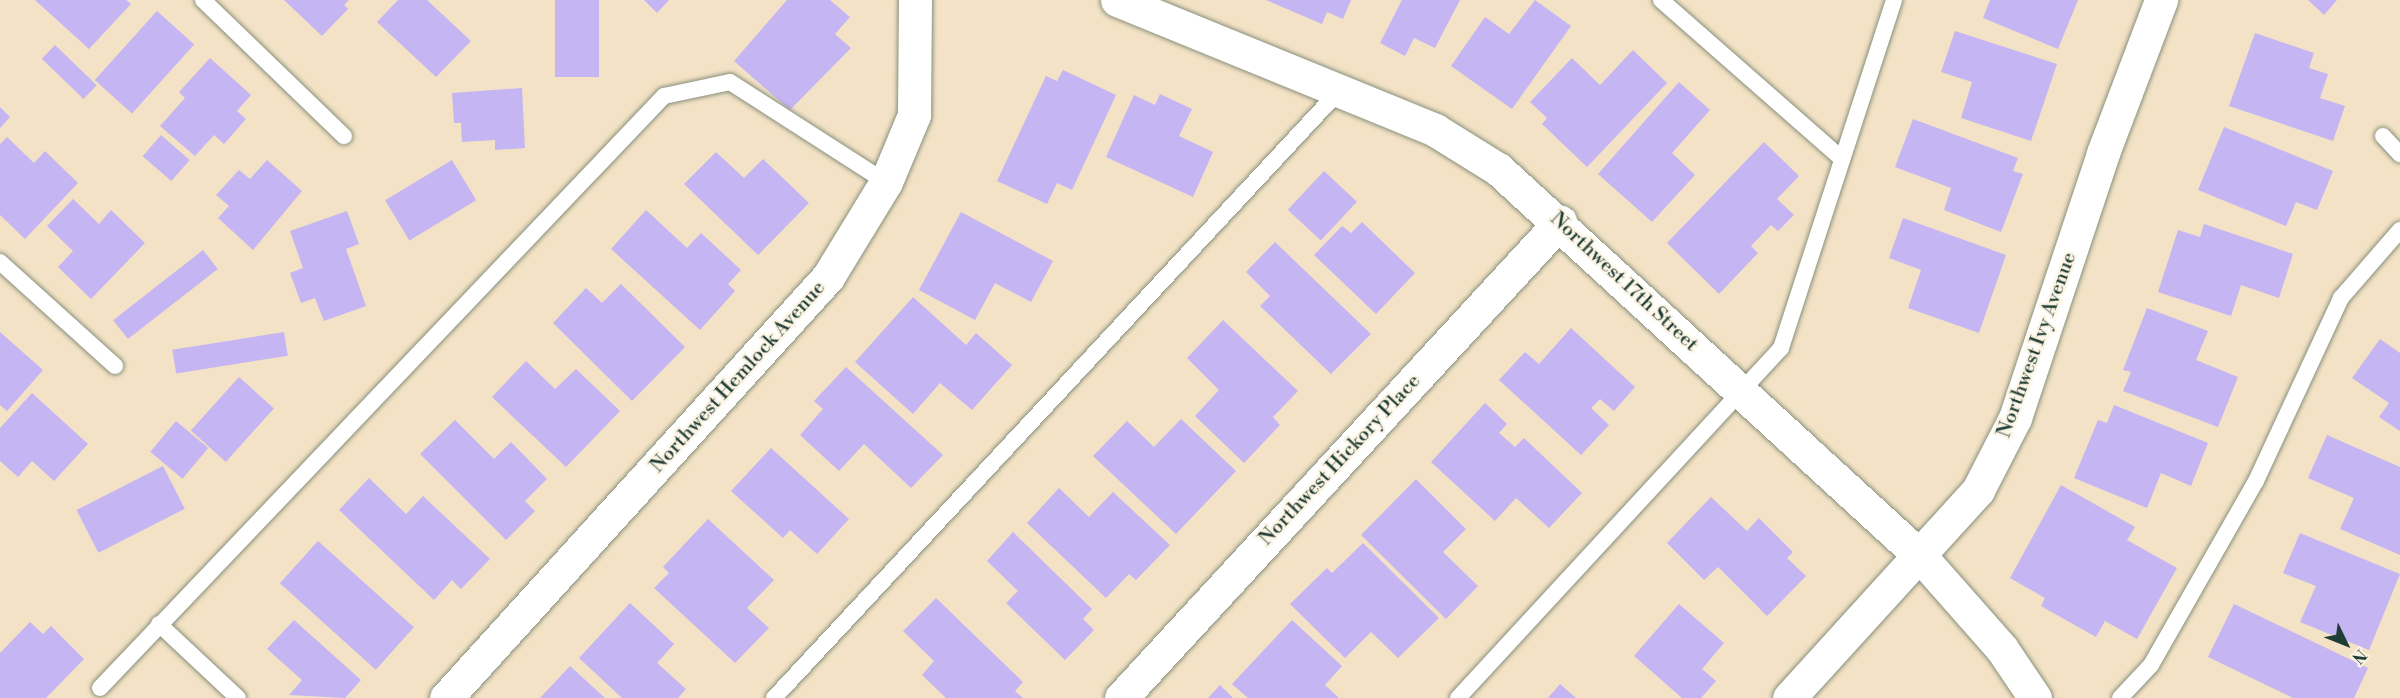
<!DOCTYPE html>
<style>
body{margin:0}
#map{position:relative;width:2400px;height:698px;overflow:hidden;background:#f3e2c5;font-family:"Libre Bodoni",serif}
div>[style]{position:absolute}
.building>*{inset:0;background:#c5b5f3;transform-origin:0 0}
.roads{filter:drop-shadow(0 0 2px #89907c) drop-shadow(0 0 2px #89907c)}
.service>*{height:16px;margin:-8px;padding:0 8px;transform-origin:8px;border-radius:8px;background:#fff}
.minor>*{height:33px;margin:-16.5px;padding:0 16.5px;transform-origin:16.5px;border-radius:16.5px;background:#fff}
span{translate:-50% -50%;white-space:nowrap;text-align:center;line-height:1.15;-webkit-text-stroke:4.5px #fcf5e5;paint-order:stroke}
.street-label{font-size:20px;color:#1f3d34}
.north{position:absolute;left:2316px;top:614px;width:60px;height:60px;-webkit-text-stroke:4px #fcf5e5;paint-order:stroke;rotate:133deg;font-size:16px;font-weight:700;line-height:24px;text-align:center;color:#1f3d34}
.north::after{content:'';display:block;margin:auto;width:21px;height:27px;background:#1f3d34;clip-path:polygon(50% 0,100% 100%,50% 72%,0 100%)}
</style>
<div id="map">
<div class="building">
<div style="clip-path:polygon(35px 0,126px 0,131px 4px,89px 49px)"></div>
<div style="clip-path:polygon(284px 0,349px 0,344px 5px,348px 9px,322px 36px)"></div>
<div style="clip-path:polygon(398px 0,427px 0,471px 41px,436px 77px,377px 22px)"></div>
<div style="left:555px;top:0;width:44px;height:77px"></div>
<div style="clip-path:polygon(644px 0,669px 0,657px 13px)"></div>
<div style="clip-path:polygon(787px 0,830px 0,850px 17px,835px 34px,851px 48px,790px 110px,734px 61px)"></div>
<div style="clip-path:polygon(1266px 0,1351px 0,1343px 19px,1327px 12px,1322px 24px)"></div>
<div style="clip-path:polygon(1402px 0,1460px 0,1435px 48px,1414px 38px,1405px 56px,1380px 43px)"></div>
<div style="clip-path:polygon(1535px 0,1571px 26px,1512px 109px,1451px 66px,1485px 17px,1509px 34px)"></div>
<div style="clip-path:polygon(1990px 0,2078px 0,2058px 49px,1983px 18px)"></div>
<div style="clip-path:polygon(2308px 0,2337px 0,2324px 15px)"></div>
<div style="left:157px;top:11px;width:50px;height:93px;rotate:42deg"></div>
<div style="clip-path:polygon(1955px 31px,2057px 64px,2031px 141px,1961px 118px,1972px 82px,1941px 72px)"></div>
<div style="clip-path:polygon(2255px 33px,2314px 53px,2309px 68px,2328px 74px,2320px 98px,2345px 106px,2333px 141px,2229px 106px)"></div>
<div style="left:55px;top:45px;width:58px;height:19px;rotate:44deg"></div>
<div style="clip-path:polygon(1633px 50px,1667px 83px,1587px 167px,1542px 124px,1547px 118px,1530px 102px,1572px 58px,1600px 85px)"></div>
<div style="clip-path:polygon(210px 58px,251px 95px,237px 111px,246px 119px,224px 144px,214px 135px,195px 156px,160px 126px,185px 98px,179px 92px)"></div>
<div style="clip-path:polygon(1063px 70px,1116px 95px,1072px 190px,1057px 183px,1047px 204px,997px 181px,1046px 76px,1057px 81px)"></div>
<div style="clip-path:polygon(1679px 82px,1710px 110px,1672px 153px,1695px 175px,1652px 222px,1598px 174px)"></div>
<div style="clip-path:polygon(522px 88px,525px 148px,495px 150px,495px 140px,462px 142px,461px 123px,454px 123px,452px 93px)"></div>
<div style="clip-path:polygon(1160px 94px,1192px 109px,1179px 136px,1213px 152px,1193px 197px,1106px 157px,1134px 95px,1155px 105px)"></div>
<div style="clip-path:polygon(0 107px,10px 117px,0 128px)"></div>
<div style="clip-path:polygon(1913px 119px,2018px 158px,2013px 171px,2023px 174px,2001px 232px,1944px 210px,1951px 188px,1895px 167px)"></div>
<div style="clip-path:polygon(2224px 127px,2333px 171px,2317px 210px,2296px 202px,2286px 226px,2198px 190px)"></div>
<div style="left:161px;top:135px;width:38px;height:28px;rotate:41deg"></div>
<div style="clip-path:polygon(7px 137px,34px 163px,45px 151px,78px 183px,25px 239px,0 215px,0 144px)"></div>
<div style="clip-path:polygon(1764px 142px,1799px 176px,1777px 199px,1794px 215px,1778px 231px,1771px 225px,1751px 246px,1758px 253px,1719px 294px,1667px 243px)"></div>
<div style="clip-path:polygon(716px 152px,744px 178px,763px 159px,809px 203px,758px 255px,684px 184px)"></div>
<div style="clip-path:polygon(267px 160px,302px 191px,253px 250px,218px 218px,229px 206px,216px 195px,239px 170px,250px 179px)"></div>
<div style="left:452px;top:160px;width:47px;height:78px;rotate:59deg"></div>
<div style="left:1324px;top:171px;width:45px;height:53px;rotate:43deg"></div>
<div style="clip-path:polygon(73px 199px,99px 224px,111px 210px,145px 243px,91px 299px,58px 267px,73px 251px,47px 226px)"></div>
<div style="clip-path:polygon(646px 210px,687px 248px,701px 233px,741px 270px,728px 284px,735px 291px,700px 330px,611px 249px)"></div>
<div style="clip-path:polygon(347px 211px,359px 244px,346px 249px,366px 306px,324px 321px,315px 298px,301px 303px,290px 273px,303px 268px,290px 231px)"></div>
<div style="clip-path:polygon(961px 212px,1053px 261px,1031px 302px,995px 283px,975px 320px,919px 290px)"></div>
<div style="clip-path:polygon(1903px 218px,2006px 255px,1979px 333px,1908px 308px,1921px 270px,1889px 258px)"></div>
<div style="clip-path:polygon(1362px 222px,1415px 273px,1376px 314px,1314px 255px,1342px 226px,1351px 233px)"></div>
<div style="clip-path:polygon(2204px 224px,2293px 254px,2279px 298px,2241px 285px,2231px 316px,2158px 292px,2178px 230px,2200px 237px)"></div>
<div style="clip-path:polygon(1275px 242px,1371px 334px,1331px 374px,1260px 306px,1270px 296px,1246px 272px)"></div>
<div style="left:203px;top:250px;width:24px;height:114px;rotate:52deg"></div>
<div style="clip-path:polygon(621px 284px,685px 347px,632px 401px,553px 323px,586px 288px,602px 303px)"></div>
<div style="clip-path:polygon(913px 297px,966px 345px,976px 333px,1012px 365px,972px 410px,940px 383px,913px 414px,855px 362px)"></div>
<div style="clip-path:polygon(2147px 308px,2208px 331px,2196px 360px,2238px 377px,2218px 427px,2123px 391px,2131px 372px,2123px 370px)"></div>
<div style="clip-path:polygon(1223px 320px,1298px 391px,1273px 417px,1280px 425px,1244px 463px,1195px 416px,1219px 390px,1187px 358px)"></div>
<div style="clip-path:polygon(1571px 328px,1635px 387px,1614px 411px,1600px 399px,1591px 408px,1609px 425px,1581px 455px,1499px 380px,1525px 352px,1539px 364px)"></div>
<div style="clip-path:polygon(0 332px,43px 370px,7px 411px,0 405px)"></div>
<div style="left:284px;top:332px;width:24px;height:113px;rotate:81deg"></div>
<div style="clip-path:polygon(2380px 339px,2400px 353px,2400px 431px,2379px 417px,2389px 403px,2352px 378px)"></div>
<div style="clip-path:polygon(526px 361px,555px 389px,576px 369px,620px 411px,566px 467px,492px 397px)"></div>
<div style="clip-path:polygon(846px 367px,943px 455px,911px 488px,864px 444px,839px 471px,800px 435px,823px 409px,814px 401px)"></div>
<div style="left:239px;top:377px;width:47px;height:72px;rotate:42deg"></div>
<div style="clip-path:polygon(32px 393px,88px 444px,54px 481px,32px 461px,18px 477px,0 461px,0 428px)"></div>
<div style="clip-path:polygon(1485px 403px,1507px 424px,1499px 433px,1515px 447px,1524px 438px,1582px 493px,1549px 528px,1516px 498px,1495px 521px,1431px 462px)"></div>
<div style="clip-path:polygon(2114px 405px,2208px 443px,2191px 486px,2161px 473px,2147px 508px,2074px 478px,2098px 420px,2107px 423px)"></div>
<div style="clip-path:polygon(1181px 419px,1236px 471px,1176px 534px,1093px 456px,1127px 421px,1154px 447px)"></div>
<div style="clip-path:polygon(455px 420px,494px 459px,511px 442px,547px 479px,525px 501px,535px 511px,506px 540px,420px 454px)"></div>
<div style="left:176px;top:421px;width:42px;height:40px;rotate:40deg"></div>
<div style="clip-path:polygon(2327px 435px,2400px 467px,2400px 555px,2340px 529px,2354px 498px,2308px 478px)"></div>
<div style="clip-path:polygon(771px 448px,849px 519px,817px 554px,790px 530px,783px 538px,731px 491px)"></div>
<div style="left:163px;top:466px;width:48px;height:97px;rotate:63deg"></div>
<div style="clip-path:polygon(369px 478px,406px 514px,423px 496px,490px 559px,461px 589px,452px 580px,434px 600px,339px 510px)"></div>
<div style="clip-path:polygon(1416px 479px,1466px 529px,1443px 552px,1478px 586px,1446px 619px,1361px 535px)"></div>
<div style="clip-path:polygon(2061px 485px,2135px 527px,2127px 540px,2177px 568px,2137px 639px,2105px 621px,2096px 637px,2041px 606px,2045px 598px,2010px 578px)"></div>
<div style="clip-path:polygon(1059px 488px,1089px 517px,1113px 492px,1170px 545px,1136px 580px,1129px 574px,1106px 598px,1027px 523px)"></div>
<div style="clip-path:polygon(1711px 497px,1747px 531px,1759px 518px,1793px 552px,1787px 558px,1806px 576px,1767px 616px,1718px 567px,1704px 580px,1667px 543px)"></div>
<div style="clip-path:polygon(708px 519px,774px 580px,747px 608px,769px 628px,735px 663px,654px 588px,669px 573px,663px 567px)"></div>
<div style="clip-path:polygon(1013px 532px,1092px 609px,1083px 619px,1094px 630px,1065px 660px,1006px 603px,1018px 591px,987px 561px)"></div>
<div style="clip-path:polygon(2300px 533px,2400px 574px,2369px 650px,2300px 622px,2316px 586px,2283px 573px)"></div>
<div style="left:318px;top:541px;width:129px;height:57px;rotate:42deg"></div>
<div style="clip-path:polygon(1363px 543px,1439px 618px,1398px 658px,1371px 632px,1345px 658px,1290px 604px,1327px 568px,1332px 573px)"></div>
<div style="clip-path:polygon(936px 598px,1023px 682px,1015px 691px,1023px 698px,946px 698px,922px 675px,934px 661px,903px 631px)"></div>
<div style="clip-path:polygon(630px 603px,674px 644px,657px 663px,686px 689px,678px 698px,622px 698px,579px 658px)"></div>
<div style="clip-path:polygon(1679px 604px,1724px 643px,1702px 669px,1716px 681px,1701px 698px,1682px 698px,1634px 656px)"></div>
<div style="clip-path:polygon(2234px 604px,2368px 668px,2354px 698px,2293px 698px,2208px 657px)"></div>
<div style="clip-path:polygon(294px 620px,361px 680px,345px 698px,289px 695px,302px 680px,267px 649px)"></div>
<div style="clip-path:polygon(1292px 620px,1342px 666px,1325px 685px,1339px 698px,1248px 698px,1232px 684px)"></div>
<div style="clip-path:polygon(30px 622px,43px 634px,51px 626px,84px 659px,46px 698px,0 698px,0 653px)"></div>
<div style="clip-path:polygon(570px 666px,605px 698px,540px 698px)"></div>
<div style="clip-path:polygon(1560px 684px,1576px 698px,1548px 698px)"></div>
<div style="clip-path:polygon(1220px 685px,1233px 698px,1208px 698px)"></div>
</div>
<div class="roads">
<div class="service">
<div style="left:203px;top:0;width:196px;rotate:44deg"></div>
<div style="left:1661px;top:0;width:241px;rotate:41.3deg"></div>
<div style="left:2383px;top:136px;width:25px;rotate:47deg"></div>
<div style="left:0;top:262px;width:155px;rotate:42.1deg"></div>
<div style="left:159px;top:624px;width:108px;rotate:43.1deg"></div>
<div style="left:100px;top:688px;width:818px;rotate:-46.39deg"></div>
<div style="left:664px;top:96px;width:67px;rotate:-12deg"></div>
<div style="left:730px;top:82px;width:185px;rotate:32.7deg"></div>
<div style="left:774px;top:698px;width:831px;rotate:-47.05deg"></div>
<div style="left:1458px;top:698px;width:476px;rotate:-47.3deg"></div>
<div style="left:1781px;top:348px;width:366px;rotate:-72deg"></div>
<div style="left:2120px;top:698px;width:45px;rotate:-46.8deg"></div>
<div style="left:2151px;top:665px;width:212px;rotate:-60.3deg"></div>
<div style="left:2256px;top:481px;width:202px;rotate:-65.1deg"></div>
<div style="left:2341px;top:298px;width:90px;rotate:-49.1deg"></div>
</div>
<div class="minor">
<div style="left:1117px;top:0;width:344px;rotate:22.2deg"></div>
<div style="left:1435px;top:130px;width:74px;rotate:31.8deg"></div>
<div style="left:1498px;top:169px;width:574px;rotate:42.53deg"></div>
<div style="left:1921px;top:557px;width:123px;rotate:48.6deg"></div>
<div style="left:2002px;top:649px;width:59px;rotate:56deg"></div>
<div style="left:446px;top:698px;width:568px;rotate:-47.78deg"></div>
<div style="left:828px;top:277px;width:111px;rotate:-58.6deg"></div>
<div style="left:886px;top:182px;width:73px;rotate:-67.3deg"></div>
<div style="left:914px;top:115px;width:115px;rotate:-89.5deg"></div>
<div style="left:1121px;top:698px;width:648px;rotate:-47.32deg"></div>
<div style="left:1789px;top:698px;width:281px;rotate:-47.7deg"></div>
<div style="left:1978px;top:490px;width:81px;rotate:-62.8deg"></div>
<div style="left:2015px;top:418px;width:279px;rotate:-71.6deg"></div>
<div style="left:2103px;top:153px;width:164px;rotate:-69.2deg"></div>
</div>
</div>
<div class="street-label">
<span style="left:1624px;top:282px;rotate:43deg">Northwest 17th Street</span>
<span style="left:2037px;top:345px;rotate:-70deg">Northwest Ivy Avenue</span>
<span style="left:738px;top:377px;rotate:-48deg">Northwest Hemlock Avenue</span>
<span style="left:1340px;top:460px;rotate:-47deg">Northwest Hickory Place</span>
</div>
<div class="north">N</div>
</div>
